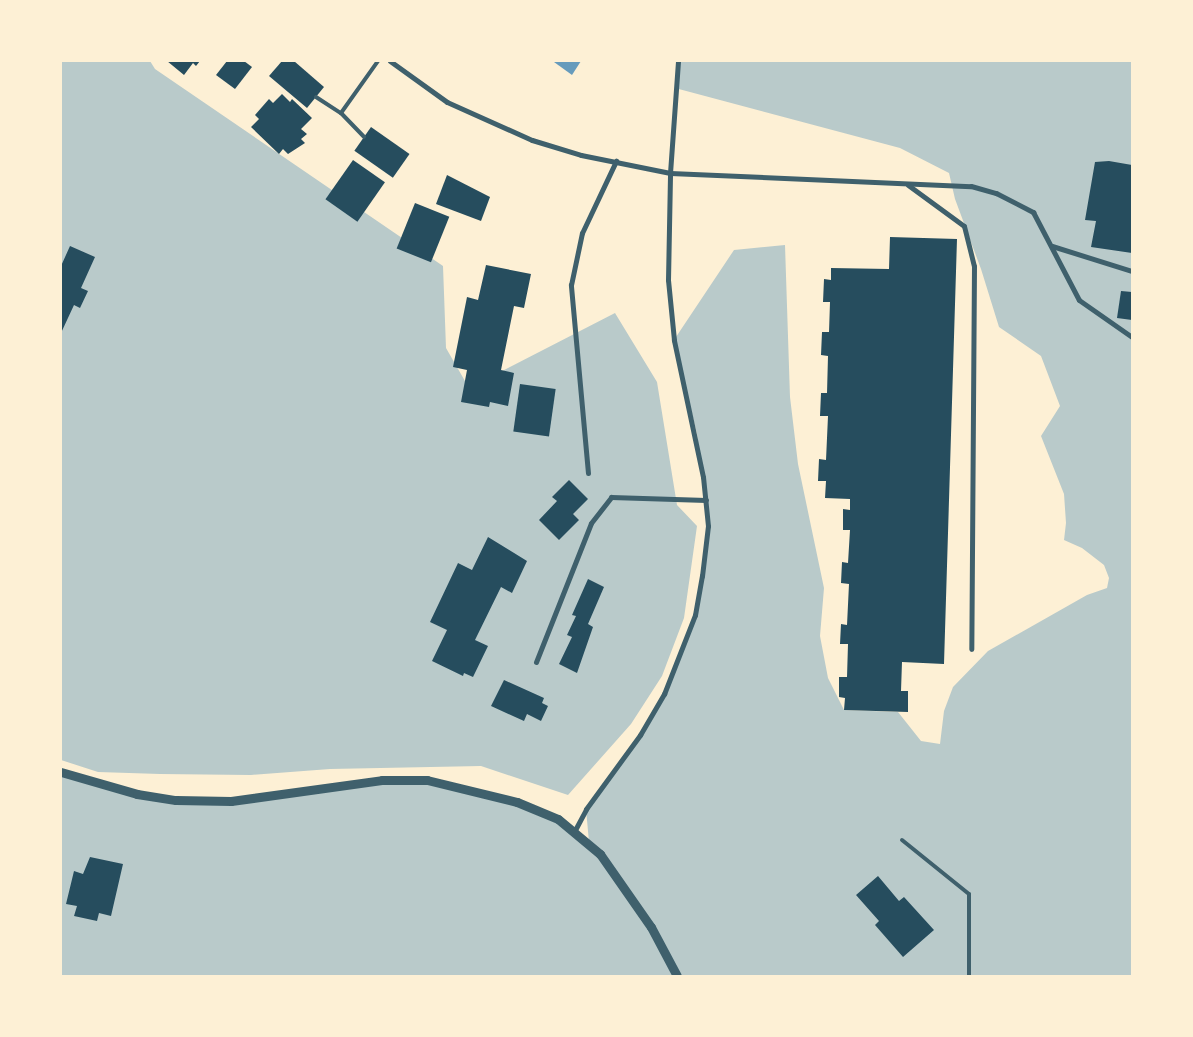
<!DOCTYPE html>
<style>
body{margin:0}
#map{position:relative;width:1193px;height:1037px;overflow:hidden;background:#fdf0d5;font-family:"Roboto Condensed",sans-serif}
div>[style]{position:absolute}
.green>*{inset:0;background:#b9caca}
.water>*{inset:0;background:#669bbc}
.building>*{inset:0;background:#264d5e;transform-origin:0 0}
.service>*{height:4px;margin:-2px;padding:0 2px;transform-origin:2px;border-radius:2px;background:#3f606c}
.minor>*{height:5px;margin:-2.5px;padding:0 2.5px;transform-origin:2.5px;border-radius:2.5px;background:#3f606c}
.tertiary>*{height:9px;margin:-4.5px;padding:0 4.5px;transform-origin:4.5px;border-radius:4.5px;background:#3f606c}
span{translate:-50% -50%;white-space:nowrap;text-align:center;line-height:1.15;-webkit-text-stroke:4.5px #fdf0d5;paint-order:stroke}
.frame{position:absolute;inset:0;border:62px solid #fdf0d5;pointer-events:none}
</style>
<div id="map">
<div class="green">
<div style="clip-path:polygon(61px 61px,150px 61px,155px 69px,443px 266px,446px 348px,469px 388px,615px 313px,657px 382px,677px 505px,697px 526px,684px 618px,662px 676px,631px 724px,568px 795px,481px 766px,330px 769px,251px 775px,160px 774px,98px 772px,61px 760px)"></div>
<div style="clip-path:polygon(678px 61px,1132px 61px,1132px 976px,61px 976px,61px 772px,137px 794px,231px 801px,365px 780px,427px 780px,542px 811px,589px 842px,586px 809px,640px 735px,664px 694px,695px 615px,708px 526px,697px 434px,674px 340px,734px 250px,785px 245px,790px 397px,798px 464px,824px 588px,820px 636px,828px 678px,844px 710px,898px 712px,921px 741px,940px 744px,944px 711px,953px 687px,988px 651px,1087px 595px,1107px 588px,1109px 578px,1104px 565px,1082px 548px,1064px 540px,1066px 523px,1064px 494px,1041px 436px,1060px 406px,1041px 356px,999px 327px,981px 269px,955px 199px,949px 173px,900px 148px,675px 88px)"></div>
</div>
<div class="water">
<div style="clip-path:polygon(581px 61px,572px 75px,554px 62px,554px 61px)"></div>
</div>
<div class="building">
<div style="clip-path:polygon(167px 61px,200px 61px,196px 66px,193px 63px,184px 75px)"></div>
<div style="clip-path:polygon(227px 61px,244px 61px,252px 67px,235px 89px,216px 75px)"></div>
<div style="clip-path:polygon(282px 61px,294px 61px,324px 87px,307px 108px,269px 76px)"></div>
<div style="clip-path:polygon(282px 94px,290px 102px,292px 99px,312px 118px,301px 129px,307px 134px,301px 139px,305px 143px,288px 154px,283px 149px,279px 154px,251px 127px,259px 119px,255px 115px,269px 99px,273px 103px)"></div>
<div style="left:371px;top:127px;width:47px;height:29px;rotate:35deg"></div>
<div style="left:353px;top:160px;width:39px;height:48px;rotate:35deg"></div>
<div style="clip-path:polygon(1109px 161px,1132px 165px,1132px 253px,1091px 247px,1096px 221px,1085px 220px,1095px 162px)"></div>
<div style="clip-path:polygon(447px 175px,490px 197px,481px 221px,436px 204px)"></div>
<div style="left:415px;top:203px;width:37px;height:49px;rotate:22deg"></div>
<div style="clip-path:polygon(890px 237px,957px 239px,944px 664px,902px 662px,901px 691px,908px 691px,908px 712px,844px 710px,845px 698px,839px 697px,839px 677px,847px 677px,848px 644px,840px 644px,841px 624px,847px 625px,849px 584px,841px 583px,842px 562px,848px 563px,850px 530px,843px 530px,843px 509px,850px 510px,850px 499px,825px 498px,826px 481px,818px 481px,819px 459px,826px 460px,828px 416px,820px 416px,821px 393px,827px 393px,828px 356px,821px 355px,822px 332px,829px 332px,830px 302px,823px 302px,824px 279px,831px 280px,831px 268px,889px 269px)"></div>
<div style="clip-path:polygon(70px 246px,95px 257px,81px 288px,88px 291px,80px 308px,74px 305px,61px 333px,61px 266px)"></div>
<div style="clip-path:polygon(486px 265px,531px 274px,524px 308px,514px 306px,501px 370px,514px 373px,508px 406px,490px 402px,489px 407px,461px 402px,467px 370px,453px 367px,467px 297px,478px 300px)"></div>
<div style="clip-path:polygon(1121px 291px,1132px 292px,1132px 320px,1117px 318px)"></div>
<div style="left:520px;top:384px;width:36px;height:48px;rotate:8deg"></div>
<div style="clip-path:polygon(569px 480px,588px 499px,573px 514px,579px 520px,559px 540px,539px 520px,557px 501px,552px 497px)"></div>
<div style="clip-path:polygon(488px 537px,527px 561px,512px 593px,501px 587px,475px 640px,488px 646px,473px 677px,464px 673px,463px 676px,432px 661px,447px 630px,430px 622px,458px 563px,472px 570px)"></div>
<div style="clip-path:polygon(588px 579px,604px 587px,588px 624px,593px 627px,577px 673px,559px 664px,572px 637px,567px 635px,576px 616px,572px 615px)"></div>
<div style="clip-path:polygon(504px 680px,544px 698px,542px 703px,548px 706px,541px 721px,527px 714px,524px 721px,491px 706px)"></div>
<div style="clip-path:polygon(90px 857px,123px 864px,111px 916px,99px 913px,97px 921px,74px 916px,77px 906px,66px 904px,74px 871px,83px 874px)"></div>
<div style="clip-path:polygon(878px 876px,899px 901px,904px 897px,934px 930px,903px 957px,875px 925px,879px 921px,856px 895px)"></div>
</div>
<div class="service">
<div style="left:316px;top:97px;width:30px;rotate:33deg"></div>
<div style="left:341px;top:113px;width:33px;rotate:46deg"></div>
<div style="left:341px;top:113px;width:64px;rotate:-54.6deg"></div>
<div style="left:902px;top:840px;width:86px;rotate:38.9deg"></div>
<div style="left:969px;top:894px;width:82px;rotate:90deg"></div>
</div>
<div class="minor">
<div style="left:390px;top:61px;width:70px;rotate:35.7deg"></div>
<div style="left:447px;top:102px;width:93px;rotate:24.1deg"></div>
<div style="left:532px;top:140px;width:51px;rotate:17deg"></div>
<div style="left:581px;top:155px;width:91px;rotate:11.4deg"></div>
<div style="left:670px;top:173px;width:301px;rotate:2.5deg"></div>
<div style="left:971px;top:186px;width:26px;rotate:16deg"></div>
<div style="left:996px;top:193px;width:42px;rotate:27.2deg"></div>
<div style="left:1033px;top:212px;width:99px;rotate:62.4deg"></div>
<div style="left:1079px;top:300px;width:65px;rotate:34.9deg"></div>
<div style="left:908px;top:185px;width:69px;rotate:36.2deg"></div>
<div style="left:964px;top:226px;width:41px;rotate:76deg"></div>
<div style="left:974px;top:266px;width:383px;rotate:90.4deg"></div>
<div style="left:1052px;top:246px;width:84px;rotate:17.4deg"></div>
<div style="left:588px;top:473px;width:189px;rotate:-95.2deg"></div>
<div style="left:571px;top:285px;width:53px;rotate:-78.1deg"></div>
<div style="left:582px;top:233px;width:80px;rotate:-64.7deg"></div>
<div style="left:536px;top:662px;width:149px;rotate:-68.4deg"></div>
<div style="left:591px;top:523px;width:33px;rotate:-52deg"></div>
<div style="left:611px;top:497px;width:95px;rotate:1.8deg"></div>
<div style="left:575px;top:830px;width:24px;rotate:-62deg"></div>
<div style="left:586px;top:809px;width:92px;rotate:-53.9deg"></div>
<div style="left:640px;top:735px;width:48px;rotate:-59.7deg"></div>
<div style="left:664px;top:694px;width:85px;rotate:-68.6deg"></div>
<div style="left:695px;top:615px;width:40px;rotate:-80deg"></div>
<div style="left:702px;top:576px;width:50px;rotate:-83.2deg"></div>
<div style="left:708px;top:526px;width:49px;rotate:-95.8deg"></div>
<div style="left:703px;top:477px;width:140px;rotate:-102deg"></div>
<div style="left:674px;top:340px;width:60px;rotate:-95.7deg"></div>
<div style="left:668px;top:280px;width:107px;rotate:-88.9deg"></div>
<div style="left:670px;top:173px;width:112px;rotate:-85.9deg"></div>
</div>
<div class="tertiary">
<div style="left:61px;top:772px;width:79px;rotate:16.1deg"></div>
<div style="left:137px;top:794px;width:39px;rotate:9deg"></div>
<div style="left:176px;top:800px;width:55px;rotate:1deg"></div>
<div style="left:231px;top:801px;width:152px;rotate:-7.9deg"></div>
<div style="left:382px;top:780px;width:45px"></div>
<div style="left:427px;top:780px;width:93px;rotate:13.7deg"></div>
<div style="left:517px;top:802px;width:44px;rotate:22.5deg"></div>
<div style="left:558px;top:819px;width:55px;rotate:39.8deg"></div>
<div style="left:600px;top:854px;width:89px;rotate:55.1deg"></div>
<div style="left:651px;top:927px;width:55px;rotate:62deg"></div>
</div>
<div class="frame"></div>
</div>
